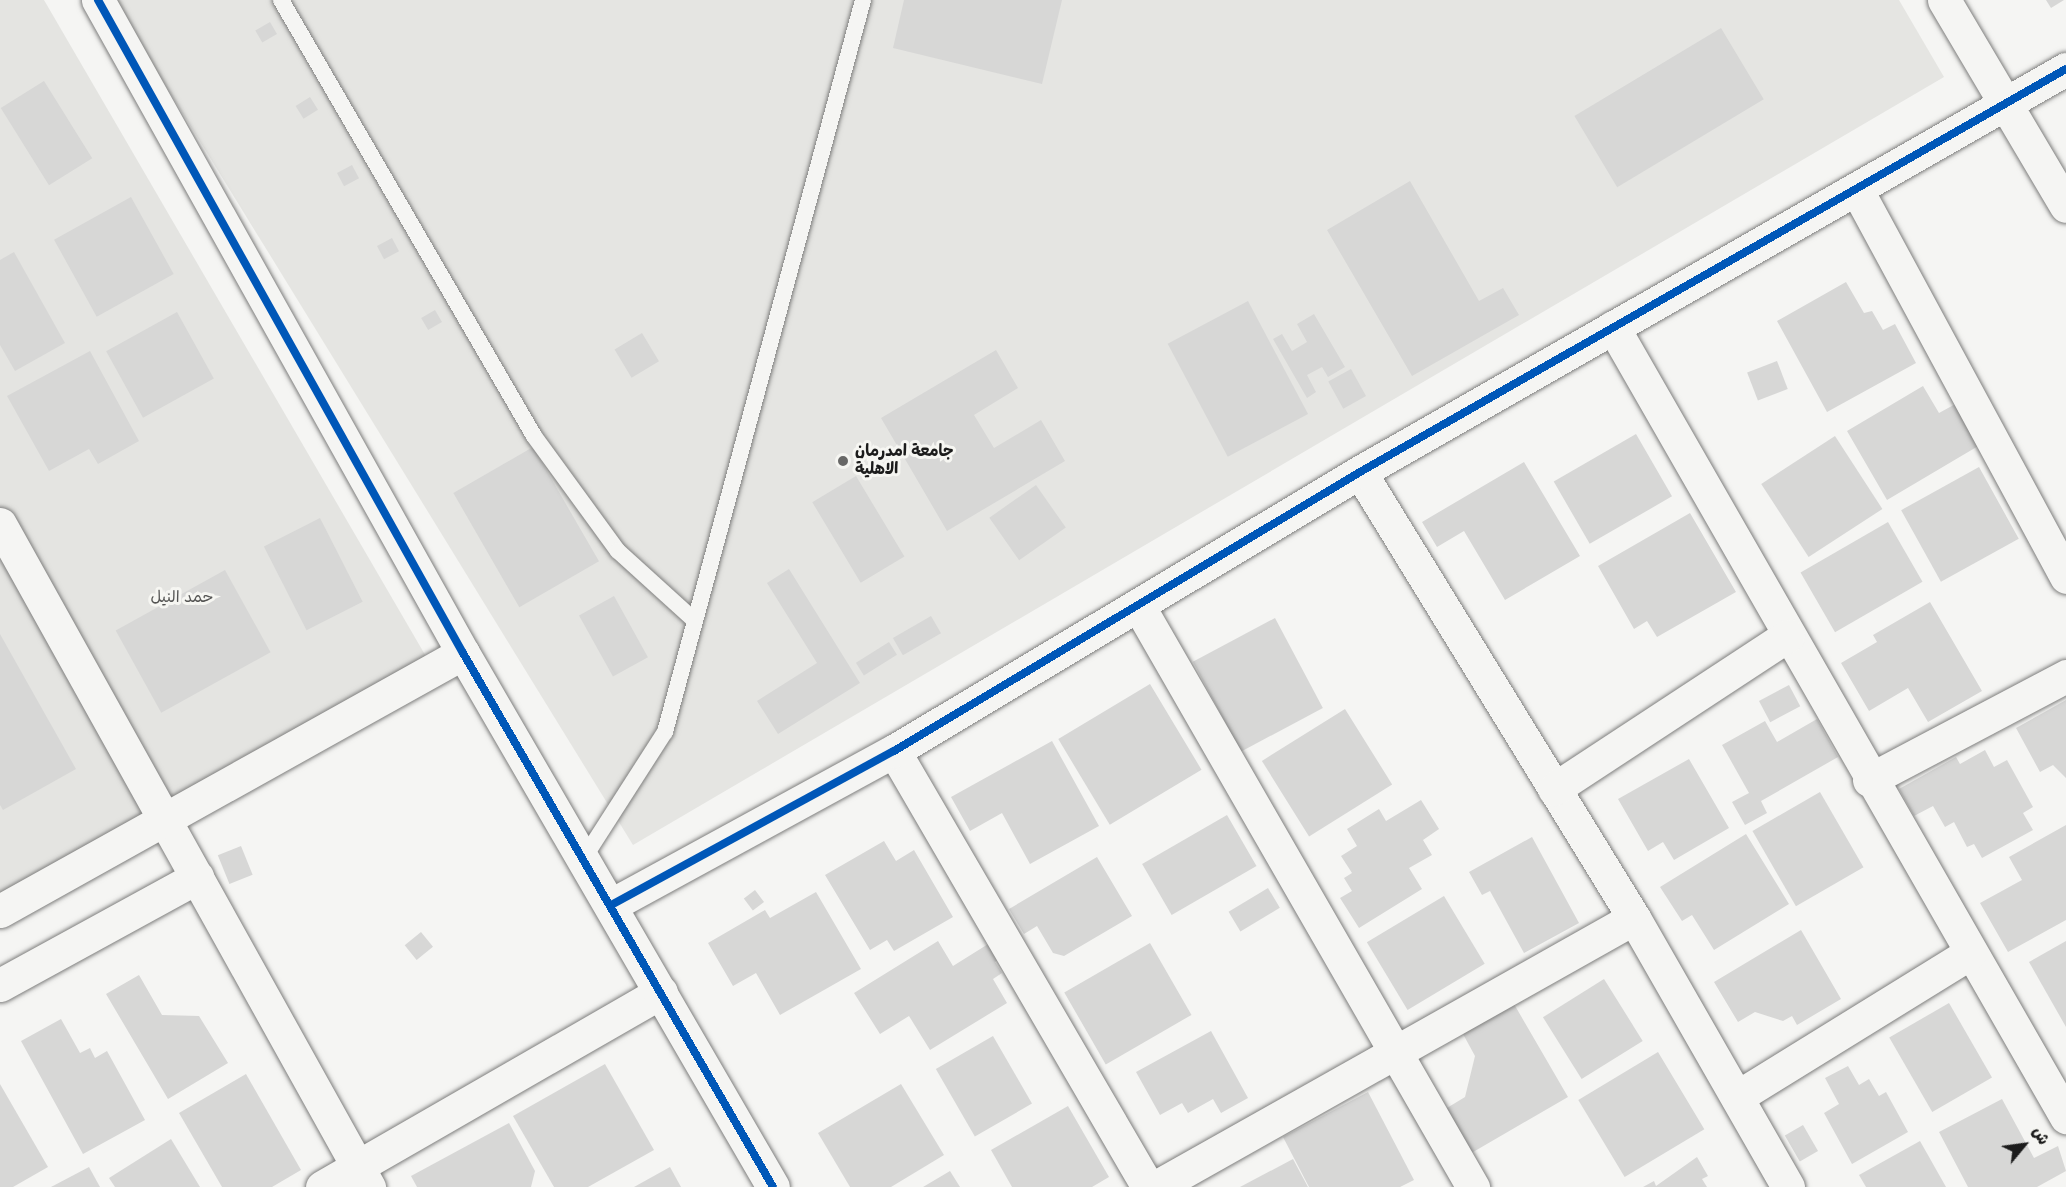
<!DOCTYPE html>
<meta charset="utf-8">
<style>
body{margin:0}
#map{position:relative;width:2066px;height:1187px;overflow:hidden;background:#f5f5f3;font-family:"Balsamiq Sans","Playpen Sans Arabic",sans-serif}
div>[style]{position:absolute}
.built>*{inset:0;background:#e5e5e2}
.green>*{inset:0;background:#e4e4e1}
.building>*{inset:0;background:#d7d7d6;transform-origin:0 0}
.roads{filter:drop-shadow(0 0 2px #7e7e7d) drop-shadow(0 0 2px #7e7e7d)}
.service>*{height:16px;margin:-8px;padding:0 8px;transform-origin:8px;border-radius:8px;background:#f5f5f3}
.minor>*{height:33px;margin:-16.5px;padding:0 16.5px;transform-origin:16.5px;border-radius:16.5px;background:#f5f5f3}
.tertiary>*{height:33px;margin:-16.5px;padding:0 16.5px;transform-origin:16.5px;border-radius:16.5px;background:#f5f5f3}
.cycleway>*{height:8px;margin:-4px;padding:0 4px;transform-origin:4px;border-radius:4px;background:#0057b8}
.dots>*{width:16px;height:16px;translate:-50% -50%;box-sizing:border-box;border:3px solid #f6f6f2;border-radius:50%}
span{translate:-50% -50%;white-space:nowrap;text-align:center;line-height:1.15;-webkit-text-stroke:6px #f6f6f2;paint-order:stroke}
.poi-label{font-size:16px;color:#1c1c1c;font-weight:700}
.left{translate:0 -50%;text-align:left}
.park-label{font-size:16px;color:#545453}
.north{position:absolute;left:1994px;top:1115px;width:60px;height:60px;-webkit-text-stroke:4px #f6f6f2;paint-order:stroke;rotate:61deg;font-size:16px;font-weight:700;line-height:24px;text-align:center;color:#1c1c1c}
.north::after{content:'';display:block;margin:auto;width:21px;height:27px;background:#1c1c1c;clip-path:polygon(50% 0,100% 100%,50% 72%,0 100%)}
</style>
<div id="map">
<div class="built">
<div style="clip-path:polygon(113px 0,1899px 0,1944px 77px,633px 845px)"></div>
</div>
<div class="green">
<div style="clip-path:polygon(0 0,44px 0,431px 665px,0 915px)"></div>
</div>
<div class="building">
<div style="clip-path:polygon(904px 0,1062px 0,1042px 84px,893px 48px)"></div>
<div style="clip-path:polygon(2046px 0,2064px 0,2051px 8px)"></div>
<div style="left:270px;top:22px;width:14px;height:17px;rotate:60deg"></div>
<div style="left:1721px;top:28px;width:83px;height:171px;rotate:59deg"></div>
<div style="left:44px;top:81px;width:91px;height:51px;rotate:58deg"></div>
<div style="left:310px;top:97px;width:15px;height:17px;rotate:58deg"></div>
<div style="left:352px;top:165px;width:15px;height:17px;rotate:62deg"></div>
<div style="clip-path:polygon(1410px 181px,1479px 301px,1503px 288px,1519px 315px,1412px 376px,1327px 230px)"></div>
<div style="left:131px;top:197px;width:88px;height:88px;rotate:61deg"></div>
<div style="left:392px;top:238px;width:15px;height:17px;rotate:62deg"></div>
<div style="clip-path:polygon(14px 252px,65px 343px,15px 371px,0 345px,0 260px)"></div>
<div style="clip-path:polygon(1846px 282px,1864px 313px,1872px 311px,1883px 330px,1895px 324px,1916px 363px,1827px 412px,1777px 321px)"></div>
<div style="left:1248px;top:301px;width:128px;height:91px;rotate:62deg"></div>
<div style="left:435px;top:310px;width:14px;height:16px;rotate:60deg"></div>
<div style="left:177px;top:312px;width:76px;height:81px;rotate:61deg"></div>
<div style="clip-path:polygon(1314px 314px,1345px 367px,1328px 377px,1322px 367px,1307px 375px,1316px 392px,1307px 398px,1273px 339px,1282px 334px,1292px 351px,1307px 342px,1297px 324px)"></div>
<div style="left:642px;top:333px;width:33px;height:32px;rotate:59deg"></div>
<div style="clip-path:polygon(996px 350px,1018px 388px,974px 415px,994px 448px,1041px 420px,1065px 461px,947px 531px,881px 418px)"></div>
<div style="clip-path:polygon(90px 351px,139px 441px,98px 464px,89px 449px,49px 471px,7px 396px)"></div>
<div style="left:1777px;top:361px;width:30px;height:32px;rotate:69deg"></div>
<div style="left:1351px;top:369px;width:31px;height:26px;rotate:61deg"></div>
<div style="clip-path:polygon(1923px 386px,1939px 413px,1961px 401px,1985px 442px,1887px 500px,1847px 431px)"></div>
<div style="left:1636px;top:434px;width:72px;height:95px;rotate:60deg"></div>
<div style="left:1835px;top:436px;width:87px;height:88px;rotate:57deg"></div>
<div style="left:533px;top:447px;width:132px;height:92px;rotate:60deg"></div>
<div style="clip-path:polygon(1524px 462px,1580px 556px,1505px 600px,1464px 531px,1437px 547px,1422px 522px)"></div>
<div style="left:1979px;top:467px;width:82px;height:89px;rotate:61deg"></div>
<div style="left:856px;top:476px;width:94px;height:51px;rotate:59deg"></div>
<div style="left:1036px;top:485px;width:52px;height:57px;rotate:55deg"></div>
<div style="clip-path:polygon(1690px 513px,1736px 592px,1657px 637px,1647px 621px,1634px 629px,1598px 566px)"></div>
<div style="left:320px;top:518px;width:94px;height:63px;rotate:63deg"></div>
<div style="left:1888px;top:522px;width:69px;height:101px;rotate:60deg"></div>
<div style="clip-path:polygon(789px 569px,860px 683px,778px 734px,757px 701px,817px 663px,767px 583px)"></div>
<div style="left:225px;top:570px;width:94px;height:125px;rotate:61deg"></div>
<div style="left:614px;top:596px;width:70px;height:40px;rotate:61deg"></div>
<div style="clip-path:polygon(1930px 602px,1982px 691px,1928px 722px,1908px 688px,1869px 711px,1841px 663px,1877px 642px,1873px 635px)"></div>
<div style="left:931px;top:616px;width:20px;height:44px;rotate:60deg"></div>
<div style="left:1275px;top:618px;width:102px;height:93px;rotate:62deg"></div>
<div style="clip-path:polygon(0 634px,76px 769px,3px 810px,0 805px)"></div>
<div style="left:889px;top:642px;width:15px;height:39px;rotate:58deg"></div>
<div style="left:1150px;top:684px;width:100px;height:107px;rotate:59deg"></div>
<div style="left:1789px;top:685px;width:24px;height:34px;rotate:62deg"></div>
<div style="clip-path:polygon(2066px 700px,2066px 778px,2053px 765px,2040px 772px,2016px 728px)"></div>
<div style="left:1345px;top:709px;width:89px;height:98px;rotate:58deg"></div>
<div style="clip-path:polygon(1817px 719px,1838px 757px,1761px 801px,1767px 813px,1745px 825px,1732px 802px,1749px 793px,1722px 745px,1765px 721px,1777px 742px)"></div>
<div style="clip-path:polygon(1052px 741px,1099px 826px,1030px 864px,1002px 813px,970px 831px,951px 797px)"></div>
<div style="clip-path:polygon(1985px 750px,1994px 767px,2007px 760px,2033px 807px,2023px 813px,2033px 830px,1982px 858px,1974px 844px,1967px 847px,1954px 822px,1945px 827px,1933px 806px,1914px 816px,1899px 789px,1956px 757px,1960px 764px)"></div>
<div style="clip-path:polygon(1689px 759px,1729px 828px,1674px 860px,1663px 842px,1648px 851px,1618px 799px)"></div>
<div style="left:1820px;top:792px;width:87px;height:78px;rotate:60deg"></div>
<div style="clip-path:polygon(1421px 800px,1439px 829px,1423px 840px,1432px 855px,1409px 868px,1422px 889px,1359px 928px,1340px 898px,1352px 891px,1344px 878px,1352px 873px,1341px 856px,1357px 846px,1347px 829px,1379px 809px,1386px 821px)"></div>
<div style="left:1227px;top:815px;width:59px;height:98px;rotate:60deg"></div>
<div style="clip-path:polygon(2066px 825px,2066px 920px,2008px 952px,1980px 903px,2022px 880px,2009px 857px)"></div>
<div style="clip-path:polygon(1746px 834px,1789px 904px,1714px 950px,1692px 915px,1682px 921px,1660px 887px)"></div>
<div style="clip-path:polygon(1532px 837px,1579px 923px,1524px 953px,1490px 891px,1482px 895px,1469px 872px)"></div>
<div style="clip-path:polygon(884px 841px,896px 861px,914px 850px,953px 917px,894px 951px,887px 940px,870px 950px,825px 875px)"></div>
<div style="left:241px;top:846px;width:31px;height:25px;rotate:68deg"></div>
<div style="clip-path:polygon(1097px 857px,1132px 916px,1064px 956px,1053px 953px,1037px 926px,1024px 934px,1009px 909px)"></div>
<div style="left:1268px;top:888px;width:23px;height:46px;rotate:59deg"></div>
<div style="left:755px;top:890px;width:15px;height:14px;rotate:53deg"></div>
<div style="clip-path:polygon(816px 892px,861px 969px,780px 1015px,756px 973px,733px 986px,708px 943px,765px 910px,770px 918px)"></div>
<div style="left:1444px;top:896px;width:79px;height:90px;rotate:59deg"></div>
<div style="clip-path:polygon(1801px 930px,1841px 999px,1797px 1025px,1792px 1016px,1783px 1021px,1755px 1012px,1738px 1022px,1714px 982px)"></div>
<div style="left:421px;top:932px;width:19px;height:21px;rotate:51deg"></div>
<div style="clip-path:polygon(938px 941px,953px 966px,993px 941px,1002px 957px,995px 962px,1002px 973px,993px 979px,1007px 1003px,930px 1050px,909px 1016px,880px 1034px,854px 993px)"></div>
<div style="clip-path:polygon(2066px 941px,2066px 1027px,2029px 962px)"></div>
<div style="left:1150px;top:943px;width:83px;height:99px;rotate:60deg"></div>
<div style="clip-path:polygon(139px 975px,162px 1015px,199px 1016px,228px 1063px,168px 1099px,106px 994px)"></div>
<div style="left:1604px;top:979px;width:73px;height:72px;rotate:58deg"></div>
<div style="left:1949px;top:1003px;width:86px;height:69px;rotate:60deg"></div>
<div style="clip-path:polygon(1514px 1004px,1568px 1097px,1468px 1155px,1442px 1111px,1465px 1097px,1475px 1056px,1463px 1034px)"></div>
<div style="clip-path:polygon(61px 1019px,80px 1053px,90px 1048px,95px 1058px,107px 1051px,145px 1120px,83px 1154px,21px 1041px)"></div>
<div style="clip-path:polygon(1211px 1031px,1248px 1098px,1221px 1113px,1213px 1099px,1188px 1113px,1182px 1103px,1160px 1115px,1136px 1072px)"></div>
<div style="left:993px;top:1036px;width:78px;height:66px;rotate:60deg"></div>
<div style="left:1658px;top:1052px;width:90px;height:93px;rotate:59deg"></div>
<div style="clip-path:polygon(605px 1064px,654px 1150px,588px 1187px,554px 1187px,513px 1116px)"></div>
<div style="clip-path:polygon(1848px 1066px,1859px 1085px,1869px 1079px,1879px 1096px,1886px 1092px,1908px 1132px,1852px 1164px,1824px 1113px,1839px 1104px,1825px 1078px)"></div>
<div style="clip-path:polygon(246px 1074px,301px 1170px,272px 1187px,222px 1187px,179px 1113px)"></div>
<div style="clip-path:polygon(0 1084px,48px 1167px,13px 1187px,0 1187px)"></div>
<div style="clip-path:polygon(901px 1084px,944px 1155px,891px 1187px,850px 1187px,818px 1133px)"></div>
<div style="clip-path:polygon(1368px 1092px,1414px 1180px,1400px 1187px,1309px 1187px,1283px 1137px)"></div>
<div style="clip-path:polygon(2002px 1099px,2034px 1158px,2058px 1146px,2066px 1171px,2037px 1187px,1968px 1187px,1939px 1132px)"></div>
<div style="clip-path:polygon(1068px 1106px,1109px 1177px,1092px 1187px,1012px 1187px,991px 1150px)"></div>
<div style="clip-path:polygon(509px 1123px,535px 1171px,531px 1187px,417px 1187px,411px 1176px)"></div>
<div style="left:1803px;top:1125px;width:30px;height:21px;rotate:60deg"></div>
<div style="clip-path:polygon(171px 1139px,200px 1187px,115px 1187px,109px 1178px)"></div>
<div style="clip-path:polygon(1920px 1141px,1946px 1187px,1866px 1187px,1859px 1175px)"></div>
<div style="clip-path:polygon(1697px 1157px,1708px 1176px,1702px 1179px,1707px 1187px,1643px 1187px,1654px 1181px,1656px 1186px)"></div>
<div style="clip-path:polygon(1293px 1159px,1308px 1187px,1240px 1187px)"></div>
<div style="clip-path:polygon(89px 1167px,100px 1187px,51px 1187px)"></div>
<div style="clip-path:polygon(670px 1167px,681px 1187px,634px 1187px)"></div>
<div style="clip-path:polygon(950px 1171px,960px 1187px,923px 1187px)"></div>
</div>
<div class="roads">
<div class="service">
<div style="left:281px;top:0;width:504px;rotate:59.87deg"></div>
<div style="left:534px;top:436px;width:142px;rotate:53.9deg"></div>
<div style="left:618px;top:551px;width:103px;rotate:42.2deg"></div>
<div style="left:584px;top:858px;width:150px;rotate:-57.3deg"></div>
<div style="left:665px;top:732px;width:758px;rotate:-74.86deg"></div>
</div>
<div class="minor">
<div style="left:1944px;top:0;width:239px;rotate:59.4deg"></div>
<div style="left:1857px;top:190px;width:440px;rotate:61.6deg"></div>
<div style="left:1613px;top:327px;width:911px;rotate:60.17deg"></div>
<div style="left:1360px;top:472px;width:523px;rotate:58.44deg"></div>
<div style="left:1634px;top:918px;width:310px;rotate:60.2deg"></div>
<div style="left:0;top:524px;width:759px;rotate:60.9deg"></div>
<div style="left:1138px;top:605px;width:672px;rotate:60.08deg"></div>
<div style="left:894px;top:751px;width:505px;rotate:59.78deg"></div>
<div style="left:1869px;top:780px;width:223px;rotate:-27.8deg"></div>
<div style="left:1554px;top:789px;width:280px;rotate:-33.3deg"></div>
<div style="left:611px;top:905px;width:322px;rotate:-28.6deg"></div>
<div style="left:894px;top:751px;width:543px;rotate:-30.91deg"></div>
<div style="left:1360px;top:472px;width:813px;rotate:-29.72deg"></div>
<div style="left:0;top:911px;width:530px;rotate:-29.13deg"></div>
<div style="left:0;top:985px;width:225px;rotate:-28.7deg"></div>
<div style="left:1737px;top:1097px;width:274px;rotate:-31.7deg"></div>
<div style="left:322px;top:1187px;width:391px;rotate:-29.9deg"></div>
<div style="left:1156px;top:1187px;width:548px;rotate:-29.37deg"></div>
</div>
<div class="tertiary">
<div style="left:98px;top:0;width:748px;rotate:60.8deg"></div>
<div style="left:463px;top:653px;width:617px;rotate:59.86deg"></div>
</div>
</div>
<div class="cycleway">
<div style="left:98px;top:0;width:748px;rotate:60.8deg"></div>
<div style="left:463px;top:653px;width:617px;rotate:59.86deg"></div>
<div style="left:611px;top:905px;width:322px;rotate:-28.6deg"></div>
<div style="left:894px;top:751px;width:543px;rotate:-30.91deg"></div>
<div style="left:1360px;top:472px;width:813px;rotate:-29.72deg"></div>
</div>
<div class="dots">
<div style="left:843px;top:461px;background:#686867"></div>
</div>
<div class="poi-label">
<span class="left" style="left:855px;top:461px">جامعة امدرمان<br>الاهلية</span>
</div>
<div class="park-label">
<span style="left:182px;top:598px">حمد النيل</span>
</div>
<div class="north">ش</div>
</div>
